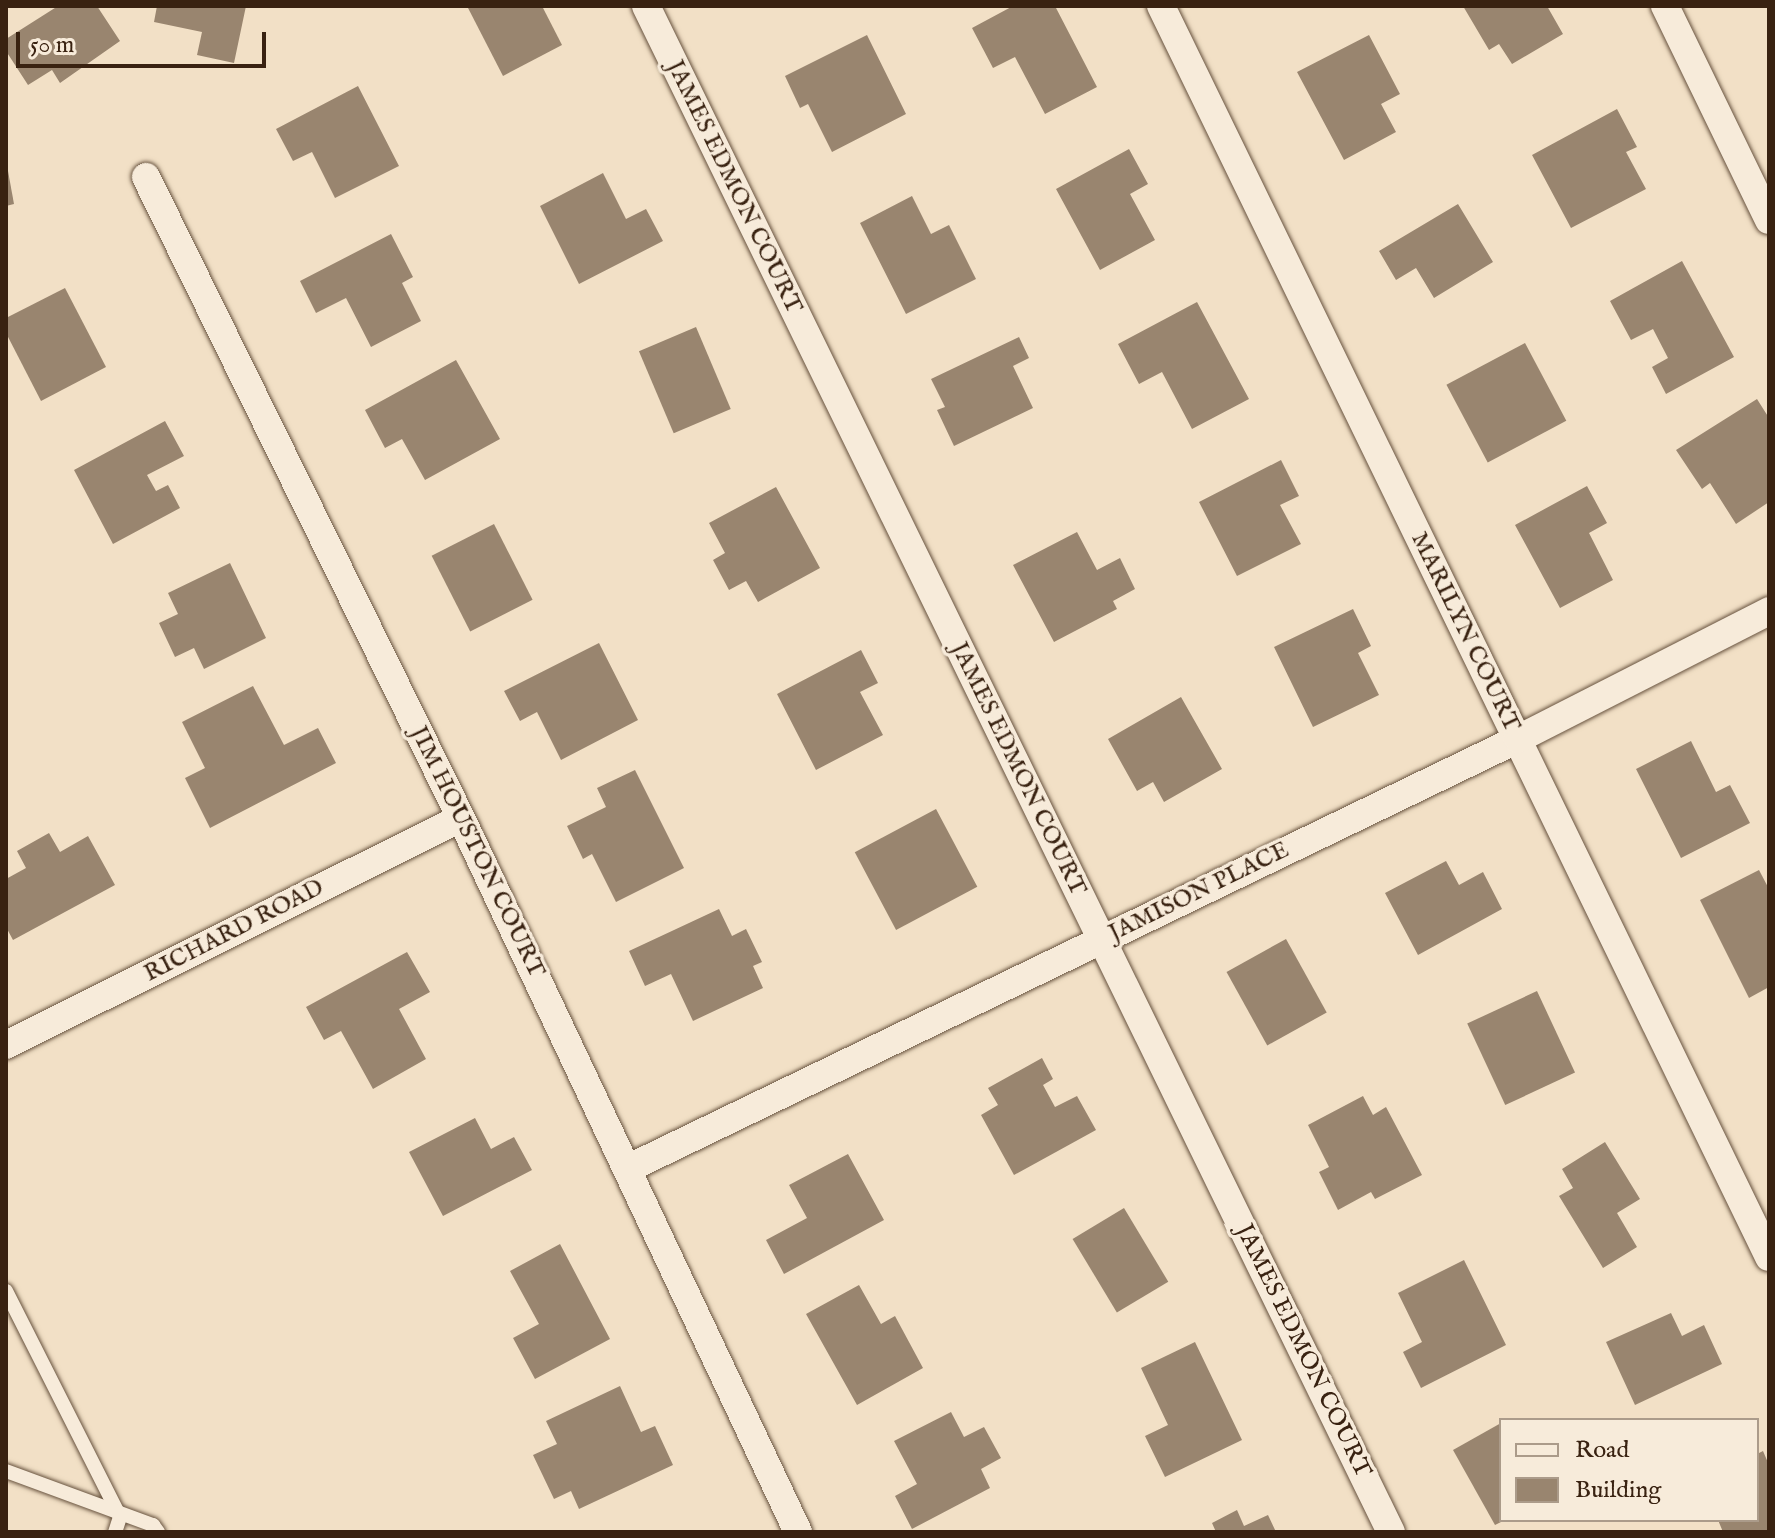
<!DOCTYPE html>
<style>
body{margin:0}
#map{position:relative;width:1775px;height:1538px;overflow:hidden;background:#f2e0c6;font-family:"IM FELL English",serif}
div>[style]{position:absolute}
.building>*{inset:0;background:#99856f;transform-origin:0 0}
.roads{filter:drop-shadow(0 0 2px #67523e) drop-shadow(0 0 2px #67523e)}
.service>*{height:14px;margin:-7px;padding:0 7px;transform-origin:7px;border-radius:7px;background:#f7ebda}
.minor>*{height:28px;margin:-14px;padding:0 14px;transform-origin:14px;border-radius:14px;background:#f7ebda}
span{translate:-50% -50%;white-space:nowrap;text-align:center;line-height:1.15;-webkit-text-stroke:7px #f7ebda;paint-order:stroke}
.street-label{font-size:24px;color:#392211}
.frame{position:absolute;inset:0;border:8px solid #392211;pointer-events:none}
.legend{position:absolute;left:1499px;top:1418px;width:260px;height:104px;box-sizing:border-box;background:#f7ebda;border:2px solid #ab9b8a;margin:0;padding:10px 14px;list-style:none;font-size:24px;color:#392211}
.legend li{display:flex;align-items:center;gap:16px;height:40px}
.legend b{width:40px;border:2px solid #ab9b8a}
.scale{position:absolute;left:16px;top:32px;width:250px;height:36px;box-sizing:border-box;border:4px solid #392211;border-top:0;padding-left:10px;font-size:24px;line-height:28px;white-space:nowrap;color:#392211;-webkit-text-stroke:6px #f7ebda;paint-order:stroke}
</style>
<div id="map">
<div class="building">
<div style="clip-path:polygon(58px 6px,97px 6px,120px 41px,60px 83px,52px 70px,28px 85px,6px 51px,6px 39px)"></div>
<div style="clip-path:polygon(157px 6px,246px 6px,234px 63px,197px 55px,202px 32px,154px 22px)"></div>
<div style="clip-path:polygon(467px 6px,542px 6px,562px 45px,503px 76px)"></div>
<div style="clip-path:polygon(1013px 6px,1055px 6px,1097px 87px,1045px 114px,1015px 57px,993px 68px,972px 28px)"></div>
<div style="clip-path:polygon(1463px 6px,1547px 6px,1563px 34px,1512px 64px,1499px 44px,1489px 50px)"></div>
<div style="clip-path:polygon(867px 35px,906px 114px,832px 152px,808px 104px,800px 108px,785px 76px)"></div>
<div style="clip-path:polygon(1369px 35px,1400px 94px,1381px 104px,1396px 132px,1344px 160px,1297px 72px)"></div>
<div style="clip-path:polygon(358px 86px,399px 166px,335px 198px,312px 152px,293px 161px,276px 129px)"></div>
<div style="clip-path:polygon(1617px 109px,1637px 147px,1626px 152px,1646px 189px,1571px 228px,1532px 155px)"></div>
<div style="clip-path:polygon(1129px 149px,1148px 184px,1130px 194px,1155px 240px,1100px 270px,1056px 189px)"></div>
<div style="clip-path:polygon(6px 160px,14px 204px,6px 206px)"></div>
<div style="clip-path:polygon(603px 173px,626px 219px,646px 209px,663px 241px,579px 284px,540px 206px)"></div>
<div style="clip-path:polygon(912px 196px,931px 234px,949px 225px,976px 279px,906px 314px,860px 223px)"></div>
<div style="clip-path:polygon(1458px 204px,1493px 262px,1434px 298px,1416px 268px,1396px 280px,1379px 251px)"></div>
<div style="clip-path:polygon(391px 234px,413px 277px,402px 283px,421px 321px,371px 347px,346px 298px,316px 313px,300px 281px)"></div>
<div style="clip-path:polygon(1682px 261px,1734px 357px,1666px 394px,1652px 367px,1668px 358px,1653px 329px,1631px 340px,1610px 301px)"></div>
<div style="clip-path:polygon(65px 288px,106px 367px,41px 401px,6px 333px,6px 318px)"></div>
<div style="clip-path:polygon(1197px 302px,1249px 399px,1192px 429px,1162px 372px,1139px 384px,1118px 344px)"></div>
<div style="left:696px;top:327px;width:89px;height:62px;rotate:67deg"></div>
<div style="clip-path:polygon(1019px 337px,1029px 358px,1013px 366px,1033px 408px,954px 446px,937px 410px,945px 407px,931px 379px)"></div>
<div style="left:1525px;top:343px;width:88px;height:89px;rotate:62deg"></div>
<div style="clip-path:polygon(456px 360px,500px 439px,425px 480px,402px 439px,385px 448px,365px 410px)"></div>
<div style="clip-path:polygon(1757px 399px,1769px 418px,1769px 502px,1736px 524px,1710px 483px,1702px 489px,1676px 450px)"></div>
<div style="clip-path:polygon(165px 421px,184px 456px,147px 475px,156px 491px,168px 485px,180px 508px,113px 544px,74px 470px)"></div>
<div style="clip-path:polygon(1281px 460px,1299px 496px,1280px 505px,1301px 544px,1237px 576px,1199px 502px)"></div>
<div style="clip-path:polygon(1587px 486px,1607px 523px,1589px 533px,1613px 580px,1560px 608px,1515px 525px)"></div>
<div style="clip-path:polygon(776px 487px,820px 568px,758px 602px,746px 581px,729px 590px,713px 560px,725px 553px,709px 523px)"></div>
<div style="left:494px;top:524px;width:85px;height:70px;rotate:63deg"></div>
<div style="clip-path:polygon(1077px 532px,1097px 570px,1120px 558px,1135px 589px,1113px 601px,1117px 609px,1054px 642px,1013px 565px)"></div>
<div style="clip-path:polygon(230px 563px,266px 638px,204px 669px,194px 648px,175px 657px,159px 623px,178px 614px,168px 593px)"></div>
<div style="clip-path:polygon(1353px 609px,1371px 646px,1358px 653px,1379px 695px,1313px 727px,1274px 647px)"></div>
<div style="clip-path:polygon(599px 643px,638px 720px,561px 760px,537px 712px,520px 721px,504px 691px)"></div>
<div style="clip-path:polygon(861px 650px,878px 683px,860px 692px,883px 735px,816px 770px,777px 694px)"></div>
<div style="clip-path:polygon(253px 686px,284px 745px,318px 728px,336px 763px,210px 828px,185px 778px,205px 768px,182px 722px)"></div>
<div style="clip-path:polygon(1181px 697px,1222px 769px,1164px 802px,1153px 782px,1137px 791px,1108px 739px)"></div>
<div style="clip-path:polygon(1691px 741px,1716px 792px,1730px 785px,1750px 823px,1681px 858px,1636px 769px)"></div>
<div style="clip-path:polygon(635px 770px,684px 868px,616px 902px,592px 854px,583px 859px,567px 826px,606px 807px,597px 788px)"></div>
<div style="left:936px;top:809px;width:88px;height:92px;rotate:62deg"></div>
<div style="clip-path:polygon(49px 833px,60px 852px,88px 836px,115px 885px,13px 940px,6px 927px,6px 879px,26px 868px,17px 851px)"></div>
<div style="clip-path:polygon(1446px 861px,1459px 885px,1483px 872px,1502px 909px,1418px 955px,1385px 893px)"></div>
<div style="clip-path:polygon(1759px 870px,1769px 889px,1769px 987px,1749px 998px,1700px 900px)"></div>
<div style="clip-path:polygon(719px 909px,732px 936px,746px 929px,762px 962px,753px 966px,763px 988px,693px 1021px,671px 974px,645px 986px,629px 951px)"></div>
<div style="left:1286px;top:939px;width:84px;height:68px;rotate:61deg"></div>
<div style="clip-path:polygon(407px 952px,430px 992px,399px 1009px,426px 1059px,373px 1089px,341px 1031px,324px 1040px,306px 1007px)"></div>
<div style="left:1537px;top:991px;width:90px;height:77px;rotate:65deg"></div>
<div style="clip-path:polygon(1042px 1058px,1053px 1079px,1043px 1085px,1055px 1107px,1077px 1096px,1096px 1130px,1014px 1175px,981px 1115px,998px 1105px,988px 1088px)"></div>
<div style="clip-path:polygon(1363px 1096px,1373px 1115px,1386px 1107px,1422px 1175px,1375px 1199px,1371px 1192px,1338px 1210px,1319px 1172px,1329px 1167px,1308px 1125px)"></div>
<div style="clip-path:polygon(475px 1118px,491px 1149px,514px 1137px,532px 1170px,443px 1216px,409px 1152px)"></div>
<div style="clip-path:polygon(1605px 1142px,1640px 1199px,1617px 1213px,1637px 1247px,1603px 1268px,1559px 1196px,1573px 1188px,1562px 1169px)"></div>
<div style="clip-path:polygon(848px 1154px,884px 1220px,784px 1274px,766px 1240px,807px 1218px,789px 1185px)"></div>
<div style="left:1124px;top:1208px;width:86px;height:60px;rotate:59deg"></div>
<div style="clip-path:polygon(560px 1244px,610px 1339px,535px 1379px,513px 1338px,539px 1324px,510px 1271px)"></div>
<div style="clip-path:polygon(1464px 1260px,1506px 1345px,1421px 1388px,1403px 1352px,1422px 1342px,1398px 1293px)"></div>
<div style="clip-path:polygon(859px 1285px,881px 1324px,895px 1316px,923px 1368px,857px 1405px,806px 1314px)"></div>
<div style="clip-path:polygon(1671px 1313px,1682px 1336px,1704px 1325px,1722px 1364px,1635px 1405px,1606px 1342px)"></div>
<div style="clip-path:polygon(1195px 1342px,1242px 1440px,1165px 1477px,1145px 1436px,1168px 1425px,1141px 1368px)"></div>
<div style="clip-path:polygon(620px 1386px,641px 1432px,655px 1426px,673px 1465px,579px 1509px,571px 1491px,554px 1499px,533px 1455px,557px 1444px,546px 1421px)"></div>
<div style="clip-path:polygon(951px 1412px,964px 1437px,984px 1427px,1001px 1458px,981px 1469px,990px 1488px,912px 1529px,895px 1496px,917px 1484px,894px 1441px)"></div>
<div style="clip-path:polygon(1501px 1423px,1501px 1522px,1495px 1525px,1453px 1450px)"></div>
<div style="clip-path:polygon(1763px 1451px,1769px 1465px,1769px 1532px,1723px 1532px,1718px 1520px,1757px 1520px,1757px 1454px)"></div>
<div style="clip-path:polygon(1237px 1510px,1244px 1526px,1268px 1515px,1276px 1532px,1216px 1532px,1212px 1523px)"></div>
</div>
<div class="roads">
<div class="service">
<div style="left:6px;top:1291px;width:253px;rotate:63.2deg"></div>
<div style="left:120px;top:1517px;width:16px;rotate:108deg"></div>
<div style="left:6px;top:1471px;width:157px;rotate:20.2deg"></div>
<div style="left:153px;top:1525px;width:9px;rotate:54deg"></div>
</div>
<div class="minor">
<div style="left:646px;top:6px;width:1698px;rotate:63.98deg"></div>
<div style="left:1161px;top:6px;width:1391px;rotate:64.08deg"></div>
<div style="left:1665px;top:6px;width:238px;rotate:64.1deg"></div>
<div style="left:146px;top:177px;width:714px;rotate:63.83deg"></div>
<div style="left:461px;top:818px;width:790px;rotate:64.73deg"></div>
<div style="left:6px;top:1045px;width:508px;rotate:-26.51deg"></div>
<div style="left:627px;top:1169px;width:989px;rotate:-25.76deg"></div>
<div style="left:1518px;top:739px;width:282px;rotate:-27deg"></div>
</div>
</div>
<div class="street-label">
<span style="left:734px;top:187px;rotate:64deg">JAMES EDMON COURT</span>
<span style="left:1465px;top:632px;rotate:64deg">MARILYN COURT</span>
<span style="left:1018px;top:769px;rotate:64deg">JAMES EDMON COURT</span>
<span style="left:477px;top:852px;rotate:64deg">JIM HOUSTON COURT</span>
<span style="left:1199px;top:892px;rotate:-26deg">JAMISON PLACE</span>
<span style="left:234px;top:931px;rotate:-27deg">RICHARD ROAD</span>
<span style="left:1303px;top:1351px;rotate:64deg">JAMES EDMON COURT</span>
</div>
<div class="frame"></div>
<ul class="legend">
<li><b style="height:10px;background:#f7ebda"></b>Road</li>
<li><b style="height:22px;background:#99856f"></b>Building</li>
</ul>
<div class="scale">50 m</div>
</div>
